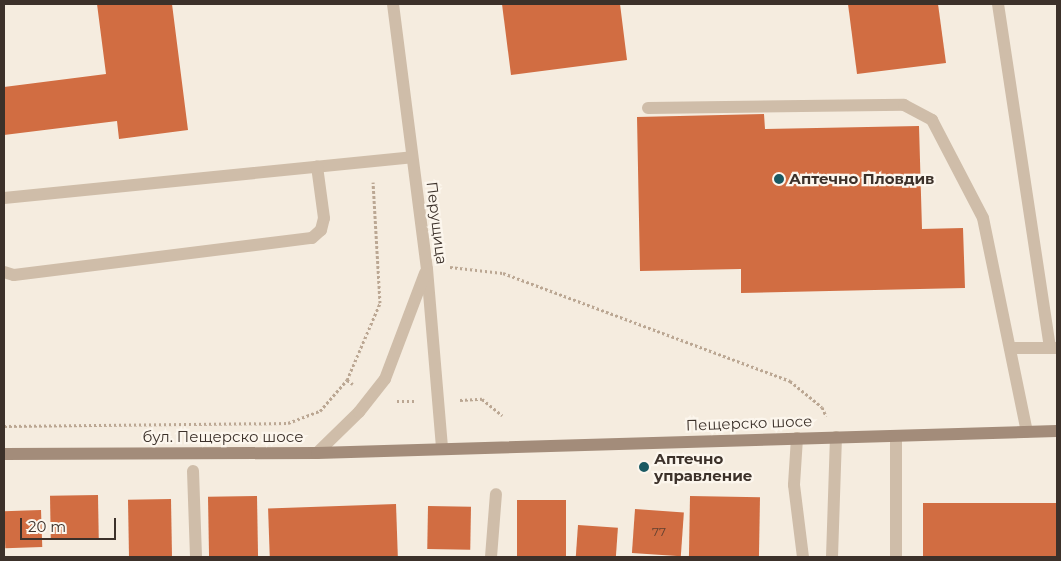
<!DOCTYPE html>
<meta charset="utf-8">
<style>
body{margin:0}
#map{position:relative;width:1061px;height:561px;overflow:hidden;background:#f5ecdf;font-family:Montserrat,sans-serif}
div>[style]{position:absolute}
.building>*{inset:0;background:#d16d42;transform-origin:0 0}
.path>*{height:3px;margin-top:-1.5px;transform-origin:0;background:repeating-linear-gradient(90deg,#bba793 0 2.5px,transparent 0 5px)}
.service>*{height:12px;margin:-6px;padding:0 6px;transform-origin:6px;border-radius:6px;background:#cfbda9}
.minor>*{height:12px;margin:-6px;padding:0 6px;transform-origin:6px;border-radius:6px;background:#cfbda9}
.tertiary>*{height:12px;margin:-6px;padding:0 6px;transform-origin:6px;border-radius:6px;background:#cfbda9}
.secondary>*{height:12px;margin:-6px;padding:0 6px;transform-origin:6px;border-radius:6px;background:#a38c7a}
.dots>*{width:14px;height:14px;translate:-50% -50%;box-sizing:border-box;border:2px solid #fcf6ed;border-radius:50%}
span{translate:-50% -50%;white-space:nowrap;text-align:center;line-height:1.15;-webkit-text-stroke:4.5px #fcf6ed;paint-order:stroke}
.number-label{font-size:12px;color:#614030}
.number-label span{-webkit-text-stroke-width:0}
.poi-label{font-size:15px;color:#3c312a;font-weight:700}
.left{translate:0 -50%;text-align:left}
.street-label{font-size:15px;color:#3c312a}
.frame{position:absolute;inset:0;border:5px solid #3c312a;pointer-events:none}
.scale{position:absolute;left:20px;top:518px;width:96px;height:22px;box-sizing:border-box;border:2px solid #3c312a;border-top:0;padding-left:6px;font-size:15px;line-height:18px;white-space:nowrap;color:#3c312a;-webkit-text-stroke:4px #fcf6ed;paint-order:stroke}
</style>
<div id="map">
<div class="building">
<div style="clip-path:polygon(97px 4px,172px 4px,188px 130px,119px 139px,117px 121px,4px 135px,4px 87px,106px 74px)"></div>
<div style="clip-path:polygon(502px 4px,620px 4px,627px 60px,511px 75px)"></div>
<div style="clip-path:polygon(848px 4px,938px 4px,946px 63px,857px 74px)"></div>
<div style="clip-path:polygon(764px 114px,765px 129px,919px 126px,922px 229px,963px 228px,965px 288px,741px 293px,741px 269px,640px 271px,637px 117px)"></div>
<div style="left:98px;top:495px;width:43px;height:48px;rotate:89deg"></div>
<div style="left:257px;top:496px;width:61px;height:49px;rotate:89deg"></div>
<div style="left:690px;top:496px;width:70px;height:61px;rotate:1deg"></div>
<div style="left:171px;top:499px;width:57px;height:43px;rotate:89deg"></div>
<div style="left:517px;top:500px;width:49px;height:57px"></div>
<div style="left:1057px;top:503px;width:54px;height:134px;rotate:90deg"></div>
<div style="left:396px;top:504px;width:53px;height:128px;rotate:88deg"></div>
<div style="left:428px;top:506px;width:43px;height:43px;rotate:1deg"></div>
<div style="left:635px;top:509px;width:49px;height:44px;rotate:4deg"></div>
<div style="left:41px;top:510px;width:37px;height:37px;rotate:88deg"></div>
<div style="left:578px;top:525px;width:40px;height:32px;rotate:4deg"></div>
</div>
<div class="path">
<div style="left:450px;top:267px;width:53px;rotate:6.5deg"></div>
<div style="left:503px;top:273px;width:307px;rotate:20.6deg"></div>
<div style="left:790px;top:381px;width:41px;rotate:39.1deg"></div>
<div style="left:822px;top:407px;width:10px;rotate:66deg"></div>
<div style="left:347px;top:380px;width:84px;rotate:-66.8deg"></div>
<div style="left:380px;top:303px;width:121px;rotate:-93.3deg"></div>
<div style="left:460px;top:400px;width:22px;rotate:-3deg"></div>
<div style="left:482px;top:399px;width:26px;rotate:39deg"></div>
<div style="left:397px;top:401px;width:19px"></div>
<div style="left:4px;top:426px;width:284px;rotate:-0.6deg"></div>
<div style="left:288px;top:423px;width:34px;rotate:-21deg"></div>
<div style="left:320px;top:411px;width:41px;rotate:-48.9deg"></div>
<div style="left:347px;top:380px;width:7px;rotate:34deg"></div>
</div>
<div class="service">
<div style="left:998px;top:4px;width:348px;rotate:81.4deg"></div>
<div style="left:648px;top:108px;width:256px;rotate:-0.7deg"></div>
<div style="left:904px;top:105px;width:32px;rotate:28deg"></div>
<div style="left:932px;top:120px;width:110px;rotate:62.5deg"></div>
<div style="left:983px;top:218px;width:218px;rotate:78.4deg"></div>
<div style="left:4px;top:198px;width:410px;rotate:-5.7deg"></div>
<div style="left:4px;top:272px;width:10px;rotate:17deg"></div>
<div style="left:14px;top:275px;width:300px;rotate:-7.1deg"></div>
<div style="left:312px;top:238px;width:12px;rotate:-42deg"></div>
<div style="left:321px;top:230px;width:12px;rotate:-76deg"></div>
<div style="left:324px;top:218px;width:52px;rotate:-97.7deg"></div>
<div style="left:1010px;top:348px;width:47px"></div>
<div style="left:896px;top:557px;width:121px;rotate:-90deg"></div>
</div>
<div class="minor">
<div style="left:797px;top:438px;width:47px;rotate:93.7deg"></div>
<div style="left:794px;top:485px;width:73px;rotate:82.9deg"></div>
<div style="left:193px;top:471px;width:86px;rotate:88deg"></div>
<div style="left:491px;top:557px;width:63px;rotate:-85.5deg"></div>
<div style="left:832px;top:557px;width:120px;rotate:-88.1deg"></div>
</div>
<div class="tertiary">
<div style="left:393px;top:4px;width:267px;rotate:82.7deg"></div>
<div style="left:427px;top:269px;width:180px;rotate:85.2deg"></div>
<div style="left:317px;top:453px;width:59px;rotate:-44.3deg"></div>
<div style="left:359px;top:412px;width:42px;rotate:-51.8deg"></div>
<div style="left:385px;top:379px;width:113px;rotate:-69.3deg"></div>
</div>
<div class="secondary">
<div style="left:4px;top:454px;width:313px;rotate:-0.2deg"></div>
<div style="left:317px;top:453px;width:740px;rotate:-1.7deg"></div>
</div>
<div class="dots">
<div style="left:779px;top:179px;background:#1a5962"></div>
<div style="left:644px;top:467px;background:#1a5962"></div>
</div>
<div class="number-label">
<span style="left:659px;top:532px">77</span>
</div>
<div class="poi-label">
<span class="left" style="left:789px;top:179px">Аптечно Пловдив</span>
<span class="left" style="left:654px;top:467px">Аптечно<br>управление</span>
</div>
<div class="street-label">
<span style="left:437px;top:223px;rotate:83deg">Перущица</span>
<span style="left:749px;top:423px;rotate:-2deg">Пещерско шосе</span>
<span style="left:223px;top:437px">бул. Пещерско шосе</span>
</div>
<div class="frame"></div>
<div class="scale">20 m</div>
</div>
